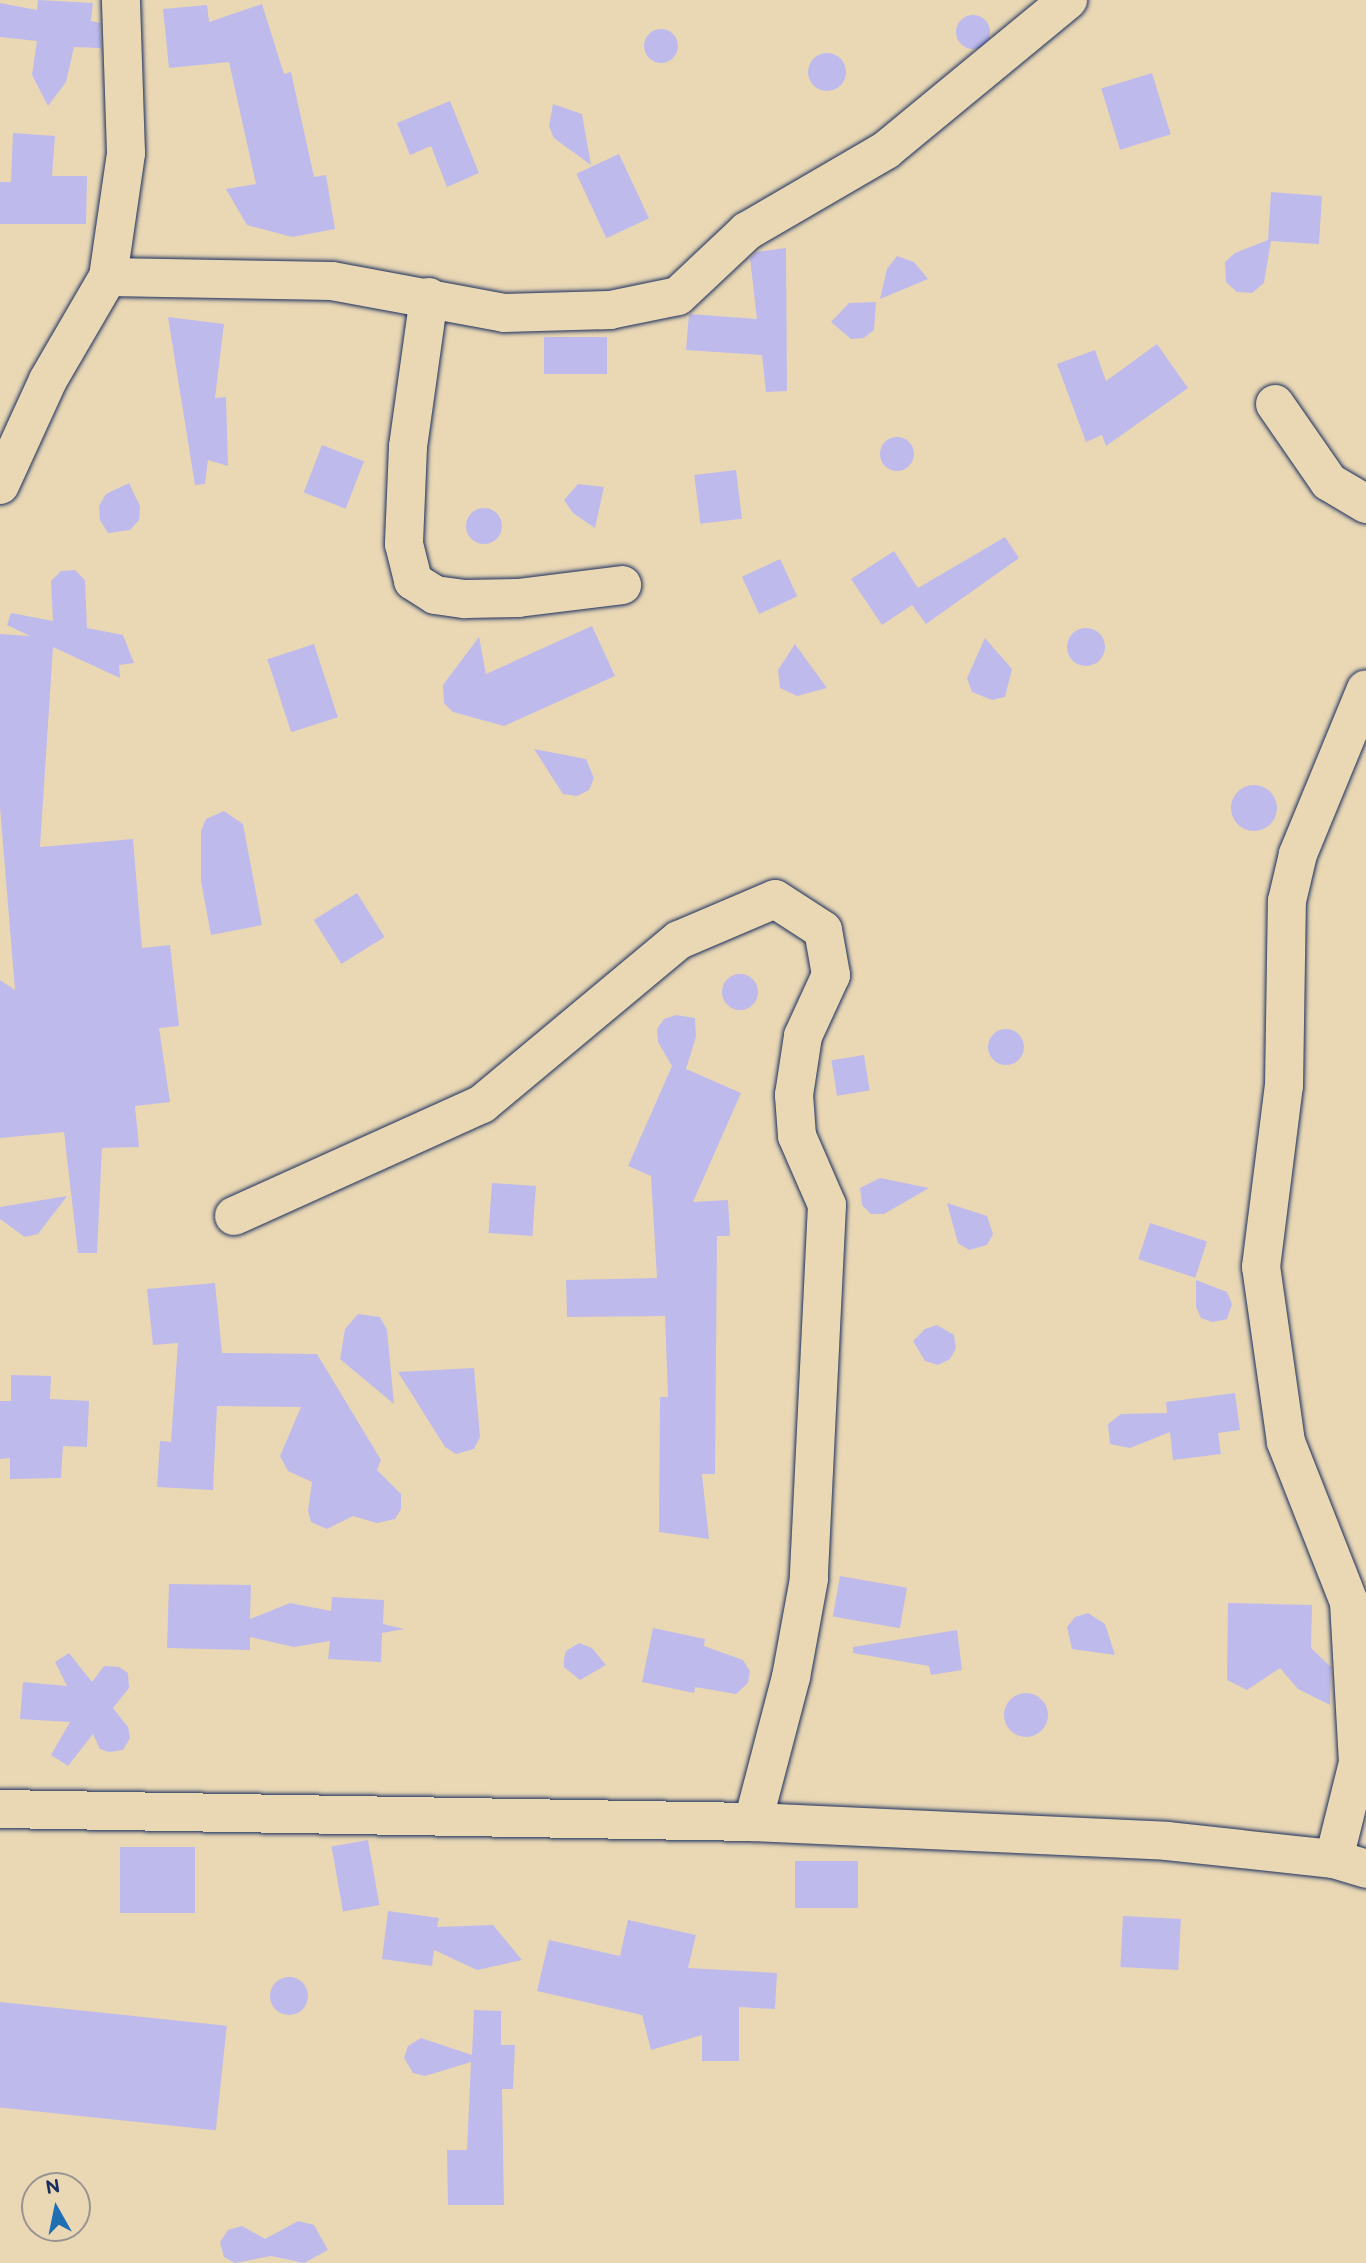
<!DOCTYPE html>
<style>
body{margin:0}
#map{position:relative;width:1366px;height:2263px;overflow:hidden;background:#ead8b5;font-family:"Balsamiq Sans",sans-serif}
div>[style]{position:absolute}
.building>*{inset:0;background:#bebaec;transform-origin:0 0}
.round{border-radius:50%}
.roads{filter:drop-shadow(0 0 2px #1b2f5e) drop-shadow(0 0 2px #1b2f5e)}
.street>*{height:38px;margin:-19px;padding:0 19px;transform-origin:19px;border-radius:19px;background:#ead8b5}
span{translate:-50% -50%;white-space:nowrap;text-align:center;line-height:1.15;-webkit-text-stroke:6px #ead8b5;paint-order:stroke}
.north{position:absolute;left:21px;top:2172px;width:70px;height:70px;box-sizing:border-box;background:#ead8b5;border:2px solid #979492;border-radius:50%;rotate:351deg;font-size:19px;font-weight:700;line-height:28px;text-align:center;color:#1b2f5e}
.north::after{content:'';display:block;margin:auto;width:24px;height:32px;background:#1f6fb2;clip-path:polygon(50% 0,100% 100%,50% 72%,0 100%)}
</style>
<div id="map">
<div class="building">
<div style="clip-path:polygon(38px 0,93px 3px,91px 21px,100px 23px,101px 48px,74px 47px,66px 82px,48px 106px,32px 75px,37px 41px,0 37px,0 3px,37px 10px)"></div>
<div style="clip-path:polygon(262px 4px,284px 74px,291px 72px,314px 177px,326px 175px,335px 229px,292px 237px,247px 225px,226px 189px,256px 184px,229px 62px,169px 68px,163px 9px,207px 5px,209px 22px)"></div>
<div class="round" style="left:956px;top:15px;width:34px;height:34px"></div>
<div class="round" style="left:644px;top:29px;width:34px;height:34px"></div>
<div class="round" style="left:808px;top:53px;width:38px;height:38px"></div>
<div style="left:1152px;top:73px;width:64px;height:53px;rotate:73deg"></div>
<div style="clip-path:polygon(450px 101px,479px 173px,447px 187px,431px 146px,410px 155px,397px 123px)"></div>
<div style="clip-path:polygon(553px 104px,582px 114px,591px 165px,554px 138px,549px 126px)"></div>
<div style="clip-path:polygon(13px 133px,55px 136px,52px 176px,87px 176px,86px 224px,0 224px,0 182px,11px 182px)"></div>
<div style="left:619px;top:154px;width:71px;height:47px;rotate:65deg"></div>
<div style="clip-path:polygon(1271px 192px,1322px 196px,1319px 244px,1271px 241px,1264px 283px,1252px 293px,1237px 292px,1226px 282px,1225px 262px,1235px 253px,1268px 240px)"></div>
<div style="clip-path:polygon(786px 248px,787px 391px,766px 392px,762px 355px,686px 350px,689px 314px,757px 319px,750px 258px,757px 252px)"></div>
<div style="clip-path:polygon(897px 256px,914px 262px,928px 279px,880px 299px,887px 269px)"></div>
<div style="clip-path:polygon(876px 302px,874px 330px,864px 338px,851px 339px,831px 322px,849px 303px)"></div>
<div style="clip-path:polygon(168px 317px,224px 324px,215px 398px,226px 397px,228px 466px,208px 460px,205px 484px,195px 485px)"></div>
<div style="left:544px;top:337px;width:63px;height:37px"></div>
<div style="clip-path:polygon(1157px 344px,1188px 388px,1106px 446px,1102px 435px,1086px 442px,1057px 364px,1095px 350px,1106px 381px)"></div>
<div class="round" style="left:880px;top:437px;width:34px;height:34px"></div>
<div style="left:322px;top:445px;width:45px;height:51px;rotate:21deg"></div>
<div style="left:736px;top:470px;width:49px;height:42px;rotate:83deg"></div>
<div style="clip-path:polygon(129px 483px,140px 506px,139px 520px,130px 530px,108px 533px,100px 520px,99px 506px,106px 494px)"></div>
<div style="clip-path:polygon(578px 484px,604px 487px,595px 528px,573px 513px,564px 500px)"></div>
<div class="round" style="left:466px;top:508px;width:36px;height:36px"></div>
<div style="clip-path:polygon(1005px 537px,1019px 558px,926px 624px,912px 605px,882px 625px,851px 579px,894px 551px,918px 588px)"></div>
<div style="left:780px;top:559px;width:41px;height:42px;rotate:65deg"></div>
<div style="clip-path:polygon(75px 570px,85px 580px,87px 628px,123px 635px,134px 663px,119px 665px,120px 678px,53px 647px,40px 847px,133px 839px,142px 948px,170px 945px,179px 1026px,159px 1028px,170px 1102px,135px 1106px,139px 1147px,102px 1148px,97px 1253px,78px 1253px,64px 1132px,0 1138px,0 980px,15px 990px,0 807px,0 634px,30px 636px,7px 625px,11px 613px,53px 621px,51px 581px,61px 571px)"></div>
<div style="clip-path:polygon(592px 626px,615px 676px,504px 726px,453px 712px,444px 703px,443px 685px,479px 637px,486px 674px)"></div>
<div class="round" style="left:1067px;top:628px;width:38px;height:38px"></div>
<div style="clip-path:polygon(985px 638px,1012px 669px,1005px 697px,992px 700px,972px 692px,967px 678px)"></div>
<div style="left:314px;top:644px;width:77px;height:49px;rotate:72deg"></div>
<div style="clip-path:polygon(795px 644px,827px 688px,797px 696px,780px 688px,778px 670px)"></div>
<div style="clip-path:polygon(534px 749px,586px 759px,594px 778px,589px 790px,577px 796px,563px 794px)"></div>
<div class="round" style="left:1231px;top:785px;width:46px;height:46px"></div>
<div style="clip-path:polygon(224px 811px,243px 824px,262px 925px,211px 935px,201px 881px,201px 831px,206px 819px)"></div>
<div style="left:357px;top:893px;width:52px;height:51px;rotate:58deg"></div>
<div class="round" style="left:722px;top:974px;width:36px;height:36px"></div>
<div style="clip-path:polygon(676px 1015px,695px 1018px,696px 1037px,686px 1069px,741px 1093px,693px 1202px,728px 1200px,730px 1236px,717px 1236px,715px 1474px,702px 1474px,709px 1539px,659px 1532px,660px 1397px,668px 1397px,665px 1316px,567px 1317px,566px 1280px,657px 1278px,651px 1176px,628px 1166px,672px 1066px,658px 1042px,657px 1029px,664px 1019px)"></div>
<div class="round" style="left:988px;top:1029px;width:36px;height:36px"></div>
<div style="left:864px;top:1055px;width:36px;height:33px;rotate:81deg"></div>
<div style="clip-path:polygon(880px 1178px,929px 1188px,884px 1214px,871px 1214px,862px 1205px,860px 1188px)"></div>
<div style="left:492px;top:1183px;width:44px;height:50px;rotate:4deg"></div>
<div style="clip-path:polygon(67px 1196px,38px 1234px,25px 1237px,0 1219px,0 1207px)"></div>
<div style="clip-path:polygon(947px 1203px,987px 1216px,993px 1234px,987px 1245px,969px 1250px,958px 1243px)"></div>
<div style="left:1150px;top:1223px;width:60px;height:38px;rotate:18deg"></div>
<div style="clip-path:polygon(1196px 1280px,1227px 1292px,1232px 1304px,1227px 1319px,1212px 1322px,1201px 1318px,1196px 1307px)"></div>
<div style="clip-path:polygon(215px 1283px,222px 1353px,317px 1354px,381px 1460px,377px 1470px,401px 1494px,401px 1509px,395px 1519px,377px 1523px,353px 1516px,327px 1529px,311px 1522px,308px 1511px,312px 1482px,288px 1471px,280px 1456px,301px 1407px,217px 1406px,213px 1490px,157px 1487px,160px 1441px,171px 1442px,178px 1343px,153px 1345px,147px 1289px)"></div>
<div style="clip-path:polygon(358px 1314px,380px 1317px,387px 1330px,394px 1404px,340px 1359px,345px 1329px)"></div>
<div style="clip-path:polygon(937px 1325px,954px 1335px,956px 1348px,950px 1359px,938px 1365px,925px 1361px,913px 1341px,925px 1329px)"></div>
<div style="clip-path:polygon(474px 1368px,480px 1437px,474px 1449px,456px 1454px,445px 1447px,398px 1372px)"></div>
<div style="clip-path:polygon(11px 1375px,51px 1376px,50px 1399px,89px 1401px,87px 1447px,63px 1446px,61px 1478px,10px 1479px,10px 1458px,0 1459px,0 1401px,11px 1401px)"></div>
<div style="clip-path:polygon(1235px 1393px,1240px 1430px,1218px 1433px,1221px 1454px,1173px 1460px,1170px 1432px,1130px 1448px,1110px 1444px,1108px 1424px,1121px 1414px,1167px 1413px,1166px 1402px)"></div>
<div style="left:840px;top:1576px;width:68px;height:41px;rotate:10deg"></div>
<div style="clip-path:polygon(169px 1584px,251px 1585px,250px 1619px,290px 1603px,331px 1611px,332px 1597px,384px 1600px,383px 1624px,404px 1629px,382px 1633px,381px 1662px,328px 1659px,330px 1641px,294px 1647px,250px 1637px,250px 1650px,167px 1648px)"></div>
<div style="clip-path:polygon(1228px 1603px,1312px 1605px,1311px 1648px,1331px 1667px,1330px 1705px,1298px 1689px,1280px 1668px,1247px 1690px,1227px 1680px)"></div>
<div style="clip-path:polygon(1088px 1613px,1105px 1624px,1115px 1655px,1072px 1649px,1067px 1627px,1075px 1617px)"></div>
<div style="clip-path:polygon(653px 1628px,705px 1639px,704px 1646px,743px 1660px,750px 1671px,748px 1683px,736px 1694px,695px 1687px,694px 1693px,642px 1682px)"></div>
<div style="clip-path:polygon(957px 1630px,962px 1670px,931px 1675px,929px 1666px,853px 1653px,853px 1647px)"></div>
<div style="clip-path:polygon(579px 1643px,592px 1648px,606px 1665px,580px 1680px,564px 1667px,564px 1659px,566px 1651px)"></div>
<div style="clip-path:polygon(69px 1653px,92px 1682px,104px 1666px,119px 1667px,128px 1673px,129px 1688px,113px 1708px,128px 1727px,130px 1738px,123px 1750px,109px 1752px,100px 1749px,93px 1734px,68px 1766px,51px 1755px,70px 1722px,20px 1719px,23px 1682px,67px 1686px,55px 1662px)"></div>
<div class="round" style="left:1004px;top:1693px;width:44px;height:44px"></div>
<div style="left:368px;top:1840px;width:66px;height:37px;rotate:80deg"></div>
<div style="left:120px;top:1847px;width:75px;height:66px"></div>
<div style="left:795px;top:1861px;width:63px;height:47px"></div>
<div style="clip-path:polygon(388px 1911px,439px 1918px,437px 1927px,493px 1925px,522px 1960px,477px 1970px,434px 1950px,432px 1966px,382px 1959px)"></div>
<div style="left:1123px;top:1916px;width:58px;height:51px;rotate:3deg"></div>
<div style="clip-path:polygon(628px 1920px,696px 1935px,688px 1968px,777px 1973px,775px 2009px,739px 2007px,739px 2061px,702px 2061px,702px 2035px,651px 2050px,642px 2015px,537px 1991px,549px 1940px,620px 1956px)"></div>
<div class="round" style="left:270px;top:1977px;width:38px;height:38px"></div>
<div style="left:0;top:2002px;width:228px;height:105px;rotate:6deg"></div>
<div style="clip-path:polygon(474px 2010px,501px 2011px,501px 2045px,515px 2045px,513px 2089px,502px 2089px,504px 2205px,448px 2205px,447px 2150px,467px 2150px,471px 2062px,425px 2076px,413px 2073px,404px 2058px,408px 2046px,421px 2038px,472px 2055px)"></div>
<div style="clip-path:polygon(298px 2221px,314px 2225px,328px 2250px,304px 2263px,271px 2256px,235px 2263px,224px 2257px,220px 2242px,228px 2230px,242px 2226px,265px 2239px)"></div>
</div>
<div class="roads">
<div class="street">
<div style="left:108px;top:277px;width:224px;rotate:1deg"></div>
<div style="left:332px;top:281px;width:175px;rotate:10.5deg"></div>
<div style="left:504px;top:313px;width:106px;rotate:-1.6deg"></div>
<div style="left:610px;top:310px;width:69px;rotate:-11.6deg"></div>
<div style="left:678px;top:296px;width:95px;rotate:-43.3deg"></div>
<div style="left:747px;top:231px;width:161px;rotate:-30.2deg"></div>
<div style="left:886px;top:150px;width:236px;rotate:-39.5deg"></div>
<div style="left:429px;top:297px;width:151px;rotate:98deg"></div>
<div style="left:408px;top:447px;width:97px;rotate:92.4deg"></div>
<div style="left:404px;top:544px;width:38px;rotate:76deg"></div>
<div style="left:413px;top:581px;width:26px;rotate:32deg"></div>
<div style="left:435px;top:595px;width:30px;rotate:8deg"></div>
<div style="left:465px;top:599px;width:53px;rotate:-1.1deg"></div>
<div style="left:518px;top:598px;width:105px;rotate:-7.1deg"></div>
<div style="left:1275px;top:404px;width:95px;rotate:55.3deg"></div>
<div style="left:1329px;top:482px;width:43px;rotate:30.7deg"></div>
<div style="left:0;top:485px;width:115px;rotate:-65.4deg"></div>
<div style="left:48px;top:380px;width:119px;rotate:-59.8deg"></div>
<div style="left:108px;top:277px;width:125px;rotate:-81.7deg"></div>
<div style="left:126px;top:153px;width:153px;rotate:-91.9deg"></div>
<div style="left:234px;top:1216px;width:272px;rotate:-24.3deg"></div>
<div style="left:482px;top:1104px;width:256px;rotate:-39.8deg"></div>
<div style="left:679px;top:940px;width:104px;rotate:-23.1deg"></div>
<div style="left:775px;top:899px;width:57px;rotate:32.9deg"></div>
<div style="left:823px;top:930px;width:46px;rotate:79.9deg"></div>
<div style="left:831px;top:975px;width:67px;rotate:114.7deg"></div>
<div style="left:803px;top:1036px;width:60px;rotate:98.7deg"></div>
<div style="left:794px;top:1095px;width:41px;rotate:85.8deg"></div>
<div style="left:797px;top:1136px;width:75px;rotate:66.5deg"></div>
<div style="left:827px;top:1205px;width:374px;rotate:92.8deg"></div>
<div style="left:809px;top:1579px;width:100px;rotate:100.4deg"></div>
<div style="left:791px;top:1677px;width:150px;rotate:104.7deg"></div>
<div style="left:0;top:1809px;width:753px;rotate:0.99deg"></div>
<div style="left:753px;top:1822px;width:414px;rotate:2.6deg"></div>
<div style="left:1167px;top:1841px;width:168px;rotate:6.2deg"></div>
<div style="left:1334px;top:1859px;width:34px;rotate:17deg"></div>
<div style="left:1334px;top:1859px;width:99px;rotate:-76deg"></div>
<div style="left:1358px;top:1763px;width:161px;rotate:-93.2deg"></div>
<div style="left:1349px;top:1602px;width:172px;rotate:-111.5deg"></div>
<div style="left:1286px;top:1442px;width:177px;rotate:-98.1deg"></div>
<div style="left:1261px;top:1267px;width:182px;rotate:-82.8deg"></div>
<div style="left:1284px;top:1086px;width:185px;rotate:-89.1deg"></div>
<div style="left:1287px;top:901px;width:48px;rotate:-76.8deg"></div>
<div style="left:1298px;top:854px;width:178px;rotate:-67.6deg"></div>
</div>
</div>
<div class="north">N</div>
</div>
